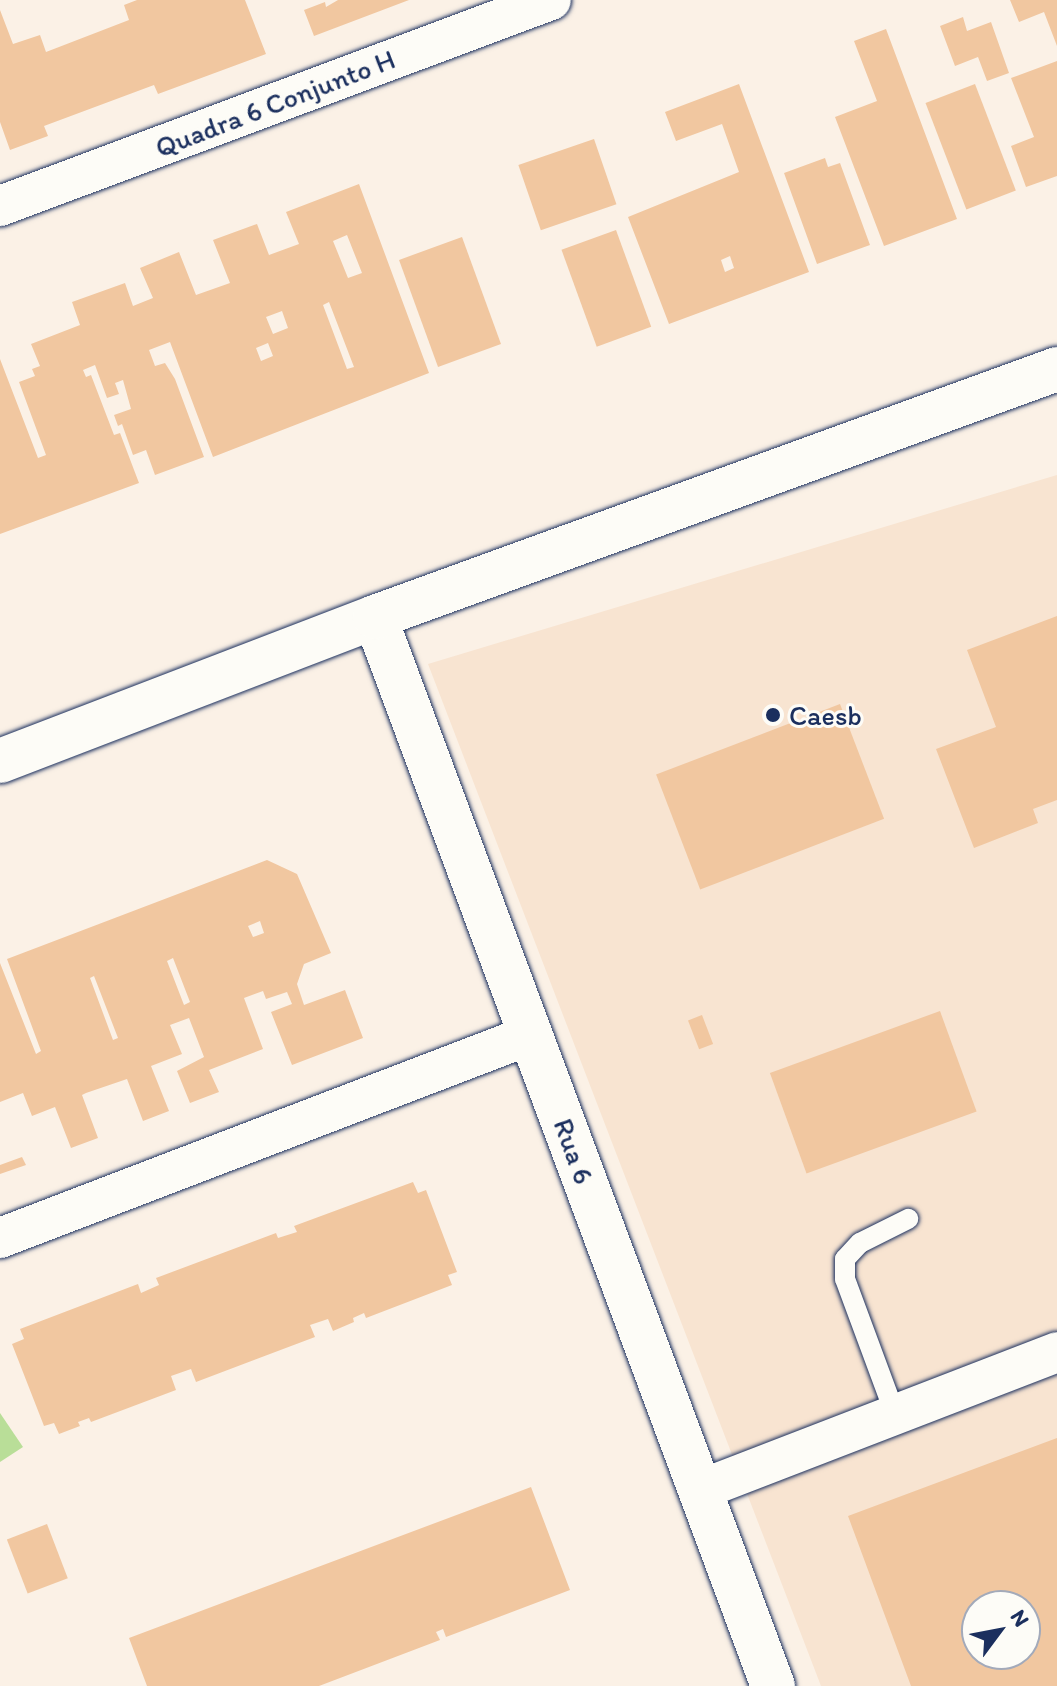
<!DOCTYPE html>
<style>
body{margin:0}
#map{position:relative;width:1057px;height:1686px;overflow:hidden;background:#fbf1e6;font-family:Itim,sans-serif}
div>[style]{position:absolute}
.built>*{inset:0;background:#f8e4d1}
.green>*{inset:0;background:#b9de98}
.building>*{inset:0;background:#f1c7a0;transform-origin:0 0}
.roads{filter:drop-shadow(0 0 2px #1b2f5e) drop-shadow(0 0 2px #1b2f5e)}
.service>*{height:20px;margin:-10px;padding:0 10px;transform-origin:10px;border-radius:10px;background:#fdfcf7}
.minor>*{height:40px;margin:-20px;padding:0 20px;transform-origin:20px;border-radius:20px;background:#fdfcf7}
.tertiary>*{height:44px;margin:-22px;padding:0 22px;transform-origin:22px;border-radius:22px;background:#fdfcf7}
.dots>*{width:22px;height:22px;translate:-50% -50%;box-sizing:border-box;border:4px solid #fdfcf7;border-radius:50%}
span{translate:-50% -50%;white-space:nowrap;text-align:center;line-height:1.15;-webkit-text-stroke:6px #fdfcf7;paint-order:stroke}
.street-label{font-size:28px;color:#1b2f5e}
.poi-label{font-size:28px;color:#1b2f5e}
.left{translate:0 -50%;text-align:left}
.north{position:absolute;left:961px;top:1590px;width:80px;height:80px;box-sizing:border-box;background:#fdfcf7;border:2px solid #a3aaba;border-radius:50%;rotate:58deg;font-size:22px;font-weight:700;line-height:32px;text-align:center;color:#1b2f5e}
.north::after{content:'';display:block;margin:auto;width:28px;height:36px;background:#1b2f5e;clip-path:polygon(50% 0,100% 100%,50% 72%,0 100%)}
</style>
<div id="map">
<div class="built">
<div style="clip-path:polygon(evenodd,1057px 475px,1057px 1686px,821px 1686px,428px 664px,1057px 475px,977px 1606px,1025px 1606px,1025px 1654px,977px 1654px,977px 1606px)"></div>
</div>
<div class="green">
<div style="clip-path:polygon(0 1413px,23px 1447px,0 1462px)"></div>
</div>
<div class="building">
<div style="clip-path:polygon(137px 0,245px 0,266px 54px,158px 94px,154px 85px,44px 126px,48px 136px,10px 150px,0 122px,0 10px,13px 44px,40px 35px,46px 52px,129px 20px,124px 5px)"></div>
<div style="clip-path:polygon(338px 0,409px 0,314px 36px,304px 10px,325px 2px,326px 7px)"></div>
<div style="clip-path:polygon(1010px 0,1057px 0,1057px 46px,1044px 12px,1019px 22px)"></div>
<div style="clip-path:polygon(963px 17px,967px 31px,991px 22px,1009px 73px,987px 81px,978px 57px,955px 66px,940px 26px)"></div>
<div style="clip-path:polygon(886px 29px,957px 219px,884px 246px,835px 117px,877px 101px,854px 41px)"></div>
<div style="clip-path:polygon(1057px 61px,1057px 176px,1026px 187px,1011px 146px,1034px 137px,1011px 78px)"></div>
<div style="clip-path:polygon(evenodd,739px 84px,809px 272px,669px 324px,628px 217px,739px 172px,722px 124px,676px 141px,665px 112px,739px 84px,730px 256px,734px 268px,725px 272px,721px 260px,730px 256px)"></div>
<div style="left:975px;top:84px;width:114px;height:53px;rotate:69deg"></div>
<div style="left:594px;top:139px;width:69px;height:80px;rotate:71deg"></div>
<div style="clip-path:polygon(825px 158px,828px 167px,840px 163px,870px 245px,817px 264px,784px 173px)"></div>
<div style="clip-path:polygon(evenodd,359px 184px,429px 373px,213px 457px,170px 342px,149px 350px,155px 366px,165px 363px,175px 379px,204px 457px,155px 475px,146px 450px,133px 455px,122px 424px,118px 426px,114px 415px,131px 409px,123px 380px,115px 383px,119px 394px,107px 398px,95px 365px,83px 370px,86px 377px,91px 375px,114px 435px,120px 433px,139px 483px,0 534px,0 359px,38px 458px,46px 455px,19px 382px,35px 376px,32px 369px,40px 366px,31px 344px,80px 325px,72px 302px,125px 283px,133px 306px,153px 298px,140px 268px,179px 252px,196px 295px,230px 283px,213px 240px,257px 224px,269px 255px,299px 244px,286px 212px,359px 184px,347px 235px,362px 273px,348px 278px,333px 241px,347px 235px,359px 184px,329px 302px,354px 367px,347px 369px,323px 305px,329px 302px,359px 184px,282px 311px,288px 328px,273px 334px,266px 317px,282px 311px,359px 184px,268px 343px,273px 356px,261px 361px,256px 348px,268px 343px)"></div>
<div style="left:616px;top:230px;width:103px;height:58px;rotate:70deg"></div>
<div style="left:462px;top:237px;width:114px;height:67px;rotate:70deg"></div>
<div style="clip-path:polygon(1057px 616px,1057px 800px,1033px 809px,1038px 823px,974px 848px,936px 749px,996px 727px,967px 650px)"></div>
<div style="left:840px;top:704px;width:123px;height:197px;rotate:69deg"></div>
<div style="clip-path:polygon(evenodd,267px 860px,297px 874px,331px 953px,304px 964px,297px 984px,304px 1005px,345px 990px,363px 1038px,292px 1065px,271px 1012px,292px 1004px,287px 992px,266px 999px,263px 991px,244px 998px,263px 1049px,209px 1070px,219px 1092px,190px 1103px,177px 1071px,204px 1057px,189px 1018px,170px 1025px,182px 1054px,151px 1066px,169px 1111px,143px 1121px,127px 1079px,86px 1093px,82px 1095px,98px 1138px,71px 1148px,55px 1107px,32px 1116px,23px 1093px,0 1102px,0 963px,36px 1054px,41px 1051px,7px 959px,267px 860px,260px 921px,264px 933px,253px 937px,248px 926px,260px 921px,267px 860px,173px 958px,190px 1002px,184px 1005px,167px 961px,173px 958px,267px 860px,94px 976px,118px 1038px,113px 1040px,90px 978px,94px 976px)"></div>
<div style="left:940px;top:1011px;width:107px;height:181px;rotate:70deg"></div>
<div style="left:702px;top:1015px;width:31px;height:15px;rotate:69deg"></div>
<div style="clip-path:polygon(22px 1157px,26px 1165px,0 1174px,0 1165px)"></div>
<div style="clip-path:polygon(413px 1182px,418px 1193px,426px 1190px,457px 1272px,448px 1275px,452px 1285px,366px 1318px,364px 1313px,353px 1318px,354px 1322px,333px 1331px,328px 1319px,310px 1325px,315px 1337px,196px 1382px,191px 1369px,171px 1376px,176px 1390px,91px 1422px,89px 1418px,78px 1422px,80px 1426px,59px 1434px,54px 1423px,44px 1426px,12px 1344px,24px 1339px,20px 1329px,138px 1284px,141px 1293px,159px 1285px,156px 1278px,276px 1233px,278px 1238px,297px 1232px,294px 1226px)"></div>
<div style="clip-path:polygon(evenodd,1057px 1438px,1057px 1686px,911px 1686px,848px 1516px,1057px 1438px,977px 1606px,1025px 1606px,1025px 1654px,977px 1654px,977px 1606px)"></div>
<div style="clip-path:polygon(531px 1487px,570px 1590px,446px 1637px,443px 1629px,436px 1632px,440px 1640px,319px 1686px,147px 1686px,129px 1638px)"></div>
<div style="left:47px;top:1524px;width:58px;height:43px;rotate:69deg"></div>
</div>
<div class="roads">
<div class="service">
<div style="left:895px;top:1414px;width:144px;rotate:-110.3deg"></div>
<div style="left:845px;top:1279px;width:20px;rotate:-90deg"></div>
<div style="left:845px;top:1259px;width:22px;rotate:-47deg"></div>
<div style="left:860px;top:1243px;width:54px;rotate:-26.6deg"></div>
</div>
<div class="minor">
<div style="left:0;top:206px;width:588px;rotate:-20.5deg"></div>
<div style="left:0;top:1238px;width:568px;rotate:-20.96deg"></div>
<div style="left:700px;top:1490px;width:383px;rotate:-21.1deg"></div>
</div>
<div class="tertiary">
<div style="left:375px;top:617px;width:1141px;rotate:69.58deg"></div>
<div style="left:0;top:761px;width:402px;rotate:-21deg"></div>
<div style="left:375px;top:617px;width:726px;rotate:-19.98deg"></div>
</div>
</div>
<div class="dots">
<div style="left:773px;top:715px;background:#1b2f5e"></div>
</div>
<div class="street-label">
<span style="left:275px;top:103px;rotate:-21deg">Quadra 6 Conjunto H</span>
<span style="left:574px;top:1151px;rotate:70deg">Rua 6</span>
</div>
<div class="poi-label">
<span class="left" style="left:789px;top:715px">Caesb</span>
</div>
<div class="north">N</div>
</div>
